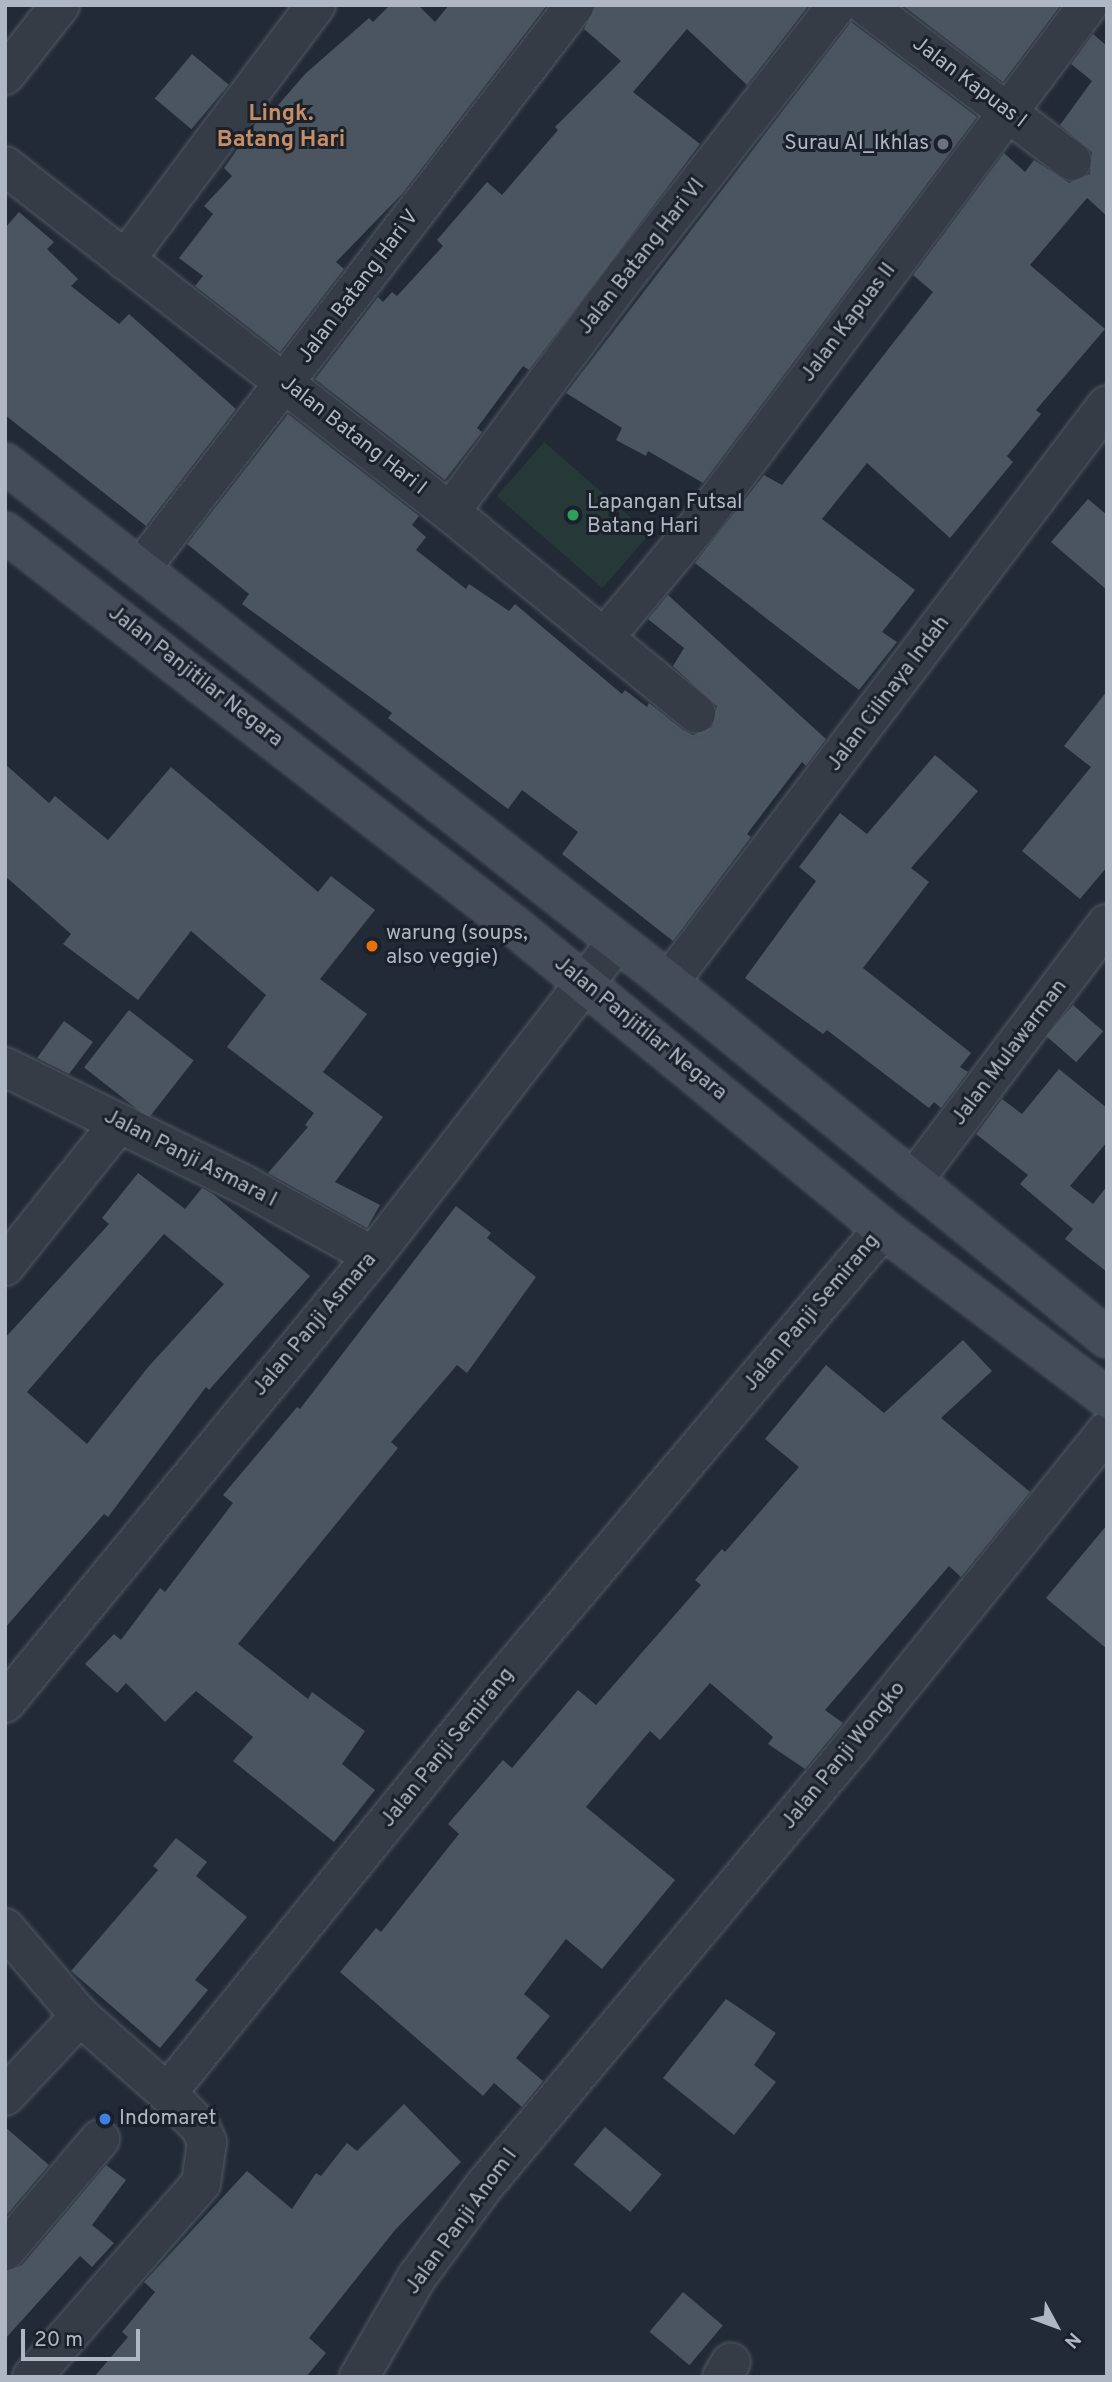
<!DOCTYPE html>
<style>
body{margin:0}
#map{position:relative;width:1112px;height:2382px;overflow:hidden;background:#222a35;font-family:Overpass,sans-serif}
div>[style]{position:absolute}
.green>*{inset:0;background:#273838;transform-origin:0 0}
.building>*{inset:0;background:#4a5560;transform-origin:0 0}
.roads{filter:drop-shadow(0 0 2px #525a63) drop-shadow(0 0 2px #525a63)}
.minor>*{height:38px;margin:-19px;padding:0 19px;transform-origin:19px;border-radius:19px;background:#353c45}
.tertiary>*{height:38px;margin:-19px;padding:0 19px;transform-origin:19px;border-radius:19px;background:#353c45}
.secondary>*{height:38px;margin:-19px;padding:0 19px;transform-origin:19px;border-radius:19px;background:#444c58}
.dots>*{width:19px;height:19px;translate:-50% -50%;box-sizing:border-box;border:4px solid #1b212a;border-radius:50%}
span{translate:-50% -50%;white-space:nowrap;text-align:center;line-height:1.15;-webkit-text-stroke:6px #1b212a;paint-order:stroke}
.street-label{font-size:21px;color:#afb7c2}
.poi-label{font-size:21px;color:#afb7c2}
.right{translate:-100% -50%;text-align:right}
.left{translate:0 -50%;text-align:left}
.neighbourhood-label{font-size:23px;color:#c78d65;font-weight:700}
.frame{position:absolute;inset:0;border:7px solid #afb7c2;pointer-events:none}
.north{position:absolute;left:1021px;top:2291px;width:70px;height:70px;-webkit-text-stroke:5px #1b212a;paint-order:stroke;rotate:131deg;font-size:19px;font-weight:700;line-height:28px;text-align:center;color:#afb7c2}
.north::after{content:'';display:block;margin:auto;width:24px;height:32px;background:#afb7c2;clip-path:polygon(50% 0,100% 100%,50% 72%,0 100%)}
.scale{position:absolute;left:21px;top:2329px;width:119px;height:32px;box-sizing:border-box;border:4px solid #afb7c2;border-top:0;padding-left:9px;font-size:21px;line-height:24px;white-space:nowrap;color:#afb7c2;-webkit-text-stroke:5px #1b212a;paint-order:stroke}
</style>
<div id="map">
<div class="green">
<div style="left:544px;top:442px;width:140px;height:72px;rotate:41deg"></div>
</div>
<div class="building">
<div style="clip-path:polygon(390px 5px,418px 5px,435px 22px,449px 5px,547px 5px,402px 194px,336px 262px,344px 269px,280px 352px,195px 286px,203px 276px,179px 258px,213px 214px,204px 206px,232px 176px,224px 168px,262px 114px,267px 118px,305px 74px,369px 18px,373px 22px)"></div>
<div style="clip-path:polygon(596px 5px,809px 5px,747px 85px,687px 29px,633px 92px,700px 144px,529px 370px,523px 366px,477px 428px,482px 432px,445px 480px,315px 379px,378px 297px,383px 302px,392px 292px,397px 296px,443px 246px,437px 240px,487px 182px,502px 195px,558px 130px,555px 127px,621px 61px,584px 29px)"></div>
<div style="clip-path:polygon(902px 5px,1058px 5px,1060px 6px,1003px 82px)"></div>
<div style="clip-path:polygon(851px 22px,977px 117px,703px 483px,648px 451px,646px 456px,616px 440px,622px 428px,566px 393px)"></div>
<div style="clip-path:polygon(1093px 34px,1107px 46px,1107px 216px,1087px 198px,1030px 265px,1105px 329px,1036px 410px,1041px 414px,1007px 456px,1013px 462px,950px 538px,867px 463px,822px 519px,915px 590px,882px 632px,897px 642px,859px 690px,695px 563px,764px 475px,782px 485px,933px 292px,913px 275px,1004px 153px,1025px 172px,1034px 160px,1069px 183px,1090px 174px,1092px 152px,1060px 125px,1092px 81px,1071px 64px)"></div>
<div style="left:192px;top:54px;width:48px;height:58px;rotate:40deg"></div>
<div style="clip-path:polygon(19px 212px,54px 242px,47px 249px,78px 279px,71px 286px,119px 324px,129px 314px,236px 409px,146px 526px,5px 415px,5px 228px)"></div>
<div style="clip-path:polygon(288px 414px,419px 516px,412px 525px,426px 537px,416px 550px,466px 589px,469px 584px,509px 611px,515px 604px,622px 694px,625px 690px,647px 707px,649px 703px,683px 730px,693px 735px,712px 727px,717px 706px,673px 666px,684px 648px,648px 619px,668px 595px,826px 739px,806px 766px,802px 762px,747px 834px,751px 837px,673px 941px,562px 854px,578px 832px,522px 790px,508px 809px,388px 718px,392px 713px,242px 604px,249px 594px,187px 544px)"></div>
<div style="clip-path:polygon(1088px 499px,1107px 515px,1107px 590px,1051px 542px)"></div>
<div style="clip-path:polygon(1107px 691px,1107px 867px,1080px 899px,1022px 851px,1091px 767px,1064px 746px)"></div>
<div style="clip-path:polygon(935px 755px,978px 791px,911px 868px,929px 882px,863px 968px,971px 1053px,960px 1067px,968px 1072px,941px 1108px,934px 1102px,929px 1108px,827px 1030px,823px 1034px,745px 978px,816px 881px,799px 867px,840px 813px,867px 834px)"></div>
<div style="clip-path:polygon(5px 764px,49px 803px,55px 796px,108px 840px,171px 767px,318px 892px,331px 876px,375px 910px,320px 979px,367px 1014px,323px 1072px,383px 1117px,335px 1182px,380px 1205px,367px 1228px,268px 1173px,308px 1127px,305px 1125px,314px 1113px,227px 1047px,266px 995px,191px 931px,138px 1000px,63px 944px,71px 934px,5px 876px)"></div>
<div style="left:1073px;top:1005px;width:40px;height:41px;rotate:41deg"></div>
<div style="left:129px;top:1010px;width:82px;height:73px;rotate:38deg"></div>
<div style="clip-path:polygon(64px 1021px,93px 1042px,69px 1074px,37px 1058px)"></div>
<div style="clip-path:polygon(1059px 1069px,1107px 1108px,1107px 1142px,1070px 1186px,1093px 1204px,1107px 1186px,1107px 1272px,1065px 1239px,1073px 1229px,1020px 1184px,1028px 1175px,976px 1134px,1002px 1099px,1022px 1114px)"></div>
<div style="clip-path:polygon(evenodd,138px 1173px,185px 1209px,202px 1188px,213px 1194px,310px 1276px,209px 1390px,206px 1387px,108px 1517px,104px 1514px,5px 1628px,5px 1338px,109px 1224px,102px 1218px,138px 1173px,164px 1234px,224px 1284px,149px 1366px,87px 1444px,27px 1392px,164px 1234px)"></div>
<div style="clip-path:polygon(456px 1206px,491px 1233px,487px 1238px,536px 1277px,467px 1373px,457px 1365px,391px 1442px,398px 1448px,238px 1644px,308px 1699px,312px 1692px,365px 1731px,342px 1764px,375px 1790px,334px 1842px,233px 1761px,253px 1737px,196px 1691px,165px 1722px,126px 1683px,117px 1693px,85px 1664px,114px 1634px,121px 1640px,160px 1588px,165px 1592px,233px 1503px,223px 1495px,297px 1407px,300px 1409px)"></div>
<div style="clip-path:polygon(963px 1340px,992px 1371px,941px 1418px,1030px 1492px,961px 1577px,949px 1566px,825px 1710px,843px 1723px,805px 1769px,768px 1744px,773px 1737px,710px 1683px,660px 1740px,650px 1731px,586px 1807px,675px 1880px,602px 1969px,566px 1939px,524px 1994px,550px 2016px,516px 2058px,543px 2081px,522px 2107px,494px 2083px,483px 2096px,340px 1972px,376px 1928px,381px 1932px,459px 1834px,448px 1824px,503px 1760px,512px 1768px,578px 1690px,596px 1705px,701px 1585px,695px 1580px,722px 1549px,725px 1552px,799px 1467px,765px 1439px,826px 1365px,884px 1413px)"></div>
<div style="clip-path:polygon(1107px 1525px,1107px 1649px,1046px 1598px)"></div>
<div style="clip-path:polygon(176px 1838px,207px 1862px,196px 1876px,247px 1917px,195px 1980px,208px 1990px,160px 2048px,71px 1971px,158px 1870px,153px 1866px)"></div>
<div style="clip-path:polygon(726px 1999px,776px 2033px,754px 2065px,776px 2082px,734px 2135px,663px 2078px)"></div>
<div style="clip-path:polygon(404px 2104px,461px 2162px,395px 2230px,309px 2338px,326px 2353px,306px 2377px,94px 2377px,128px 2337px,122px 2332px,155px 2292px,144px 2282px,247px 2171px,292px 2209px,316px 2173px,321px 2176px,347px 2143px,357px 2151px)"></div>
<div style="clip-path:polygon(5px 2127px,49px 2165px,5px 2217px)"></div>
<div style="left:605px;top:2127px;width:74px;height:49px;rotate:40deg"></div>
<div style="clip-path:polygon(106px 2165px,126px 2180px,92px 2225px,114px 2243px,92px 2267px,80px 2256px,5px 2339px,5px 2272px,22px 2265px)"></div>
<div style="left:683px;top:2292px;width:52px;height:52px;rotate:40deg"></div>
</div>
<div class="roads">
<div class="minor">
<div style="left:865px;top:5px;width:259px;rotate:37deg"></div>
<div style="left:5px;top:75px;width:89px;rotate:-51.8deg"></div>
<div style="left:5px;top:166px;width:564px;rotate:37.87deg"></div>
<div style="left:450px;top:512px;width:318px;rotate:39.3deg"></div>
<div style="left:125px;top:260px;width:319px;rotate:-53.2deg"></div>
<div style="left:450px;top:512px;width:297px;rotate:-53.4deg"></div>
<div style="left:627px;top:274px;width:341px;rotate:-52deg"></div>
<div style="left:142px;top:567px;width:709px;rotate:-52.39deg"></div>
<div style="left:604px;top:638px;width:151px;rotate:-50.1deg"></div>
<div style="left:701px;top:522px;width:646px;rotate:-53.18deg"></div>
<div style="left:669px;top:982px;width:724px;rotate:-52.8deg"></div>
<div style="left:5px;top:1067px;width:267px;rotate:26.2deg"></div>
<div style="left:245px;top:1185px;width:146px;rotate:29deg"></div>
<div style="left:913px;top:1181px;width:322px;rotate:-53deg"></div>
<div style="left:5px;top:1266px;width:183px;rotate:-51.4deg"></div>
<div style="left:5px;top:1928px;width:116px;rotate:49.6deg"></div>
<div style="left:80px;top:2016px;width:116px;rotate:41.5deg"></div>
<div style="left:167px;top:2093px;width:519px;rotate:-50.94deg"></div>
<div style="left:494px;top:1690px;width:603px;rotate:-49.84deg"></div>
<div style="left:5px;top:2096px;width:110px;rotate:-46.8deg"></div>
<div style="left:5px;top:2251px;width:147px;rotate:-49.7deg"></div>
<div style="left:32px;top:2377px;width:257px;rotate:-48.9deg"></div>
<div style="left:201px;top:2183px;width:41px;rotate:-81.7deg"></div>
<div style="left:207px;top:2142px;width:17px;rotate:-115deg"></div>
<div style="left:200px;top:2127px;width:47px;rotate:-134.1deg"></div>
<div style="left:359px;top:2377px;width:116px;rotate:-59.9deg"></div>
<div style="left:417px;top:2277px;width:113px;rotate:-53.6deg"></div>
<div style="left:484px;top:2186px;width:571px;rotate:-50.04deg"></div>
<div style="left:851px;top:1748px;width:407px;rotate:-51.1deg"></div>
<div style="left:722px;top:2377px;width:17px;rotate:-59deg"></div>
</div>
<div class="tertiary">
<div style="left:5px;top:1703px;width:579px;rotate:-50.54deg"></div>
<div style="left:373px;top:1256px;width:398px;rotate:-52.2deg"></div>
</div>
<div class="secondary">
<div style="left:5px;top:463px;width:843px;rotate:38.01deg"></div>
<div style="left:669px;top:982px;width:564px;rotate:39.1deg"></div>
<div style="left:5px;top:532px;width:642px;rotate:37.73deg"></div>
<div style="left:513px;top:925px;width:479px;rotate:39.4deg"></div>
<div style="left:883px;top:1229px;width:281px;rotate:37deg"></div>
</div>
</div>
<div class="dots">
<div style="left:943px;top:144px;background:#6b7280"></div>
<div style="left:573px;top:515px;background:#2e9e5b"></div>
<div style="left:372px;top:946px;background:#e8710a"></div>
<div style="left:105px;top:2119px;background:#3f7fe0"></div>
</div>
<div class="street-label">
<span style="left:969px;top:83px;rotate:37deg">Jalan Kapuas I</span>
<span style="left:642px;top:257px;rotate:-52deg">Jalan Batang Hari VI</span>
<span style="left:359px;top:287px;rotate:-53deg">Jalan Batang Hari V</span>
<span style="left:849px;top:323px;rotate:-53deg">Jalan Kapuas II</span>
<span style="left:353px;top:436px;rotate:38deg">Jalan Batang Hari I</span>
<span style="left:195px;top:677px;rotate:38deg">Jalan Panjitilar Negara</span>
<span style="left:889px;top:694px;rotate:-53deg">Jalan Cilinaya Indah</span>
<span style="left:640px;top:1029px;rotate:39deg">Jalan Panjitilar Negara</span>
<span style="left:1010px;top:1053px;rotate:-53deg">Jalan Mulawarman</span>
<span style="left:190px;top:1159px;rotate:27deg">Jalan Panji Asmara I</span>
<span style="left:812px;top:1313px;rotate:-50deg">Jalan Panji Semirang</span>
<span style="left:315px;top:1325px;rotate:-50deg">Jalan Panji Asmara</span>
<span style="left:448px;top:1748px;rotate:-51deg">Jalan Panji Semirang</span>
<span style="left:844px;top:1756px;rotate:-51deg">Jalan Panji Wongko</span>
<span style="left:462px;top:2222px;rotate:-54deg">Jalan Panji Anom I</span>
</div>
<div class="poi-label">
<span class="right" style="left:929px;top:144px">Surau Al_Ikhlas</span>
<span class="left" style="left:587px;top:515px">Lapangan Futsal<br>Batang Hari</span>
<span class="left" style="left:386px;top:946px">warung (soups,<br>also veggie)</span>
<span class="left" style="left:119px;top:2119px">Indomaret</span>
</div>
<div class="neighbourhood-label">
<span style="left:281px;top:128px">Lingk.<br>Batang Hari</span>
</div>
<div class="frame"></div>
<div class="north">N</div>
<div class="scale">20 m</div>
</div>
